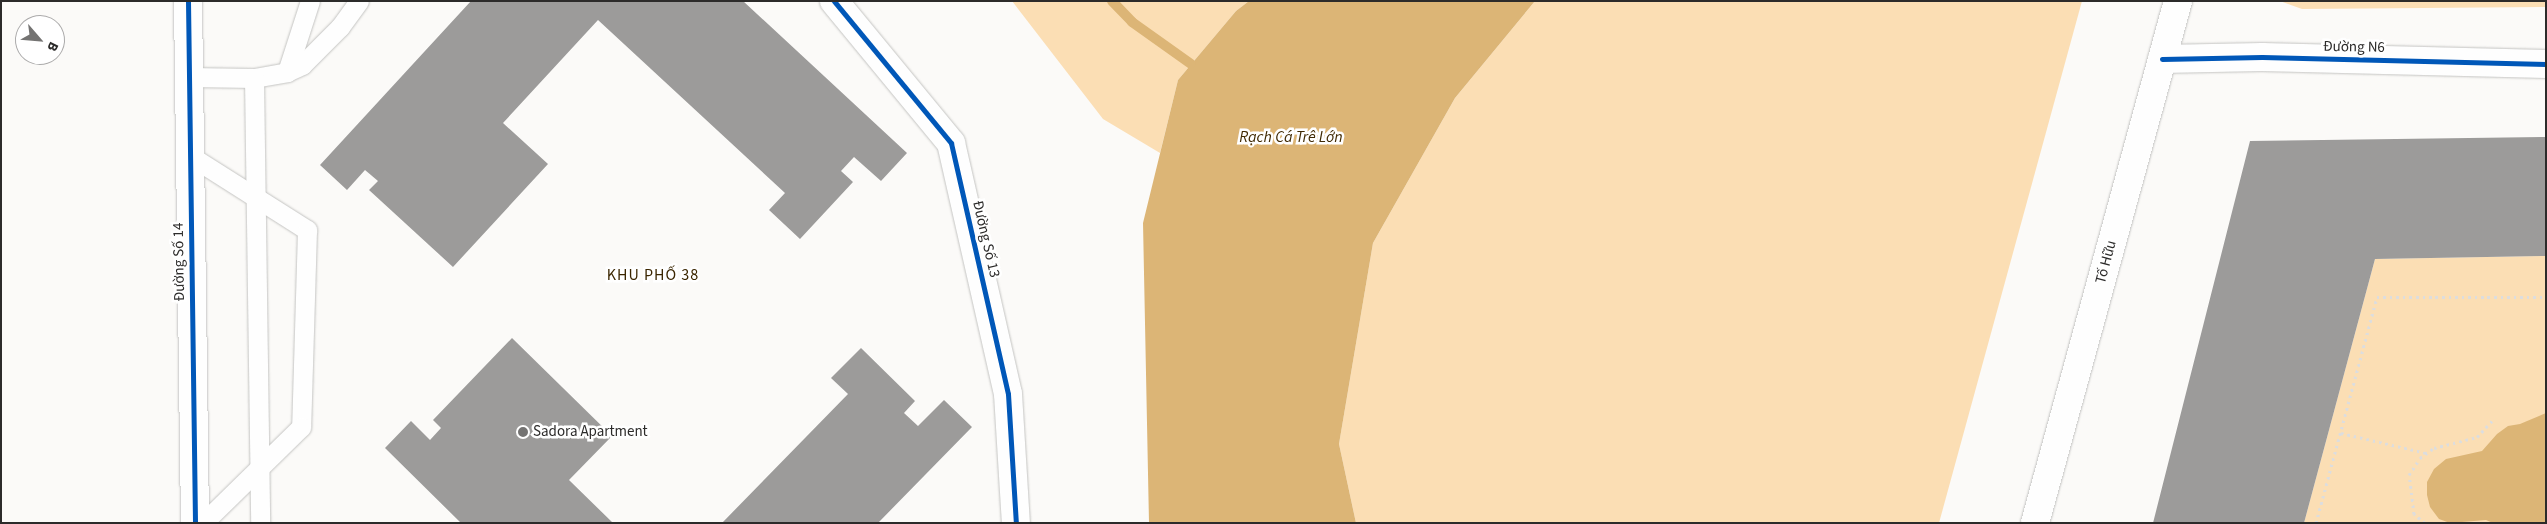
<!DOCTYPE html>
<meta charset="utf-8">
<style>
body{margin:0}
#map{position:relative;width:2547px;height:524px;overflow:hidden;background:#fbfaf8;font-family:"Source Sans 3",sans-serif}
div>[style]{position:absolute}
.green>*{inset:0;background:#fbdeb4}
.water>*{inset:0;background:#dcb576}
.stream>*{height:10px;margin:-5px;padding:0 5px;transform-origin:5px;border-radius:5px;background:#dcb576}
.building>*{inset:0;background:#9c9b9a}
.path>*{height:3px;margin-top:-1.5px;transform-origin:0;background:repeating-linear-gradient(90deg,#ddd 0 2.5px,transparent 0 6.5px)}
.roads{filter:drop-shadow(0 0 1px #c4c4c2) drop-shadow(0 0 1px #c4c4c2)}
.service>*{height:19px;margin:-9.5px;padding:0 9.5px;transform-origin:9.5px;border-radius:9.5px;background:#fefefe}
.minor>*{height:28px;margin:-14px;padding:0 14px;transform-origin:14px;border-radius:14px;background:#fefefe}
.secondary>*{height:28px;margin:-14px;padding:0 14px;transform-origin:14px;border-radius:14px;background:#fefefe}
.cycleway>*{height:5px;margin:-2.5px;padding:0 2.5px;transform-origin:2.5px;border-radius:2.5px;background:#0057b8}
.dots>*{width:14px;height:14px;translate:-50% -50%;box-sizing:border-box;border:2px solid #fff;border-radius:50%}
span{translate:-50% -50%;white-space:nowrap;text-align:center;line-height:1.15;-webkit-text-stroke:5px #fff;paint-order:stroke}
.street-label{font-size:15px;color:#2c2b2a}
.poi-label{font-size:15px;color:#2c2b2a}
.left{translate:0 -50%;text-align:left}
.water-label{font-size:16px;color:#402a03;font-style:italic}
.neighbourhood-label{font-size:16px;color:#3b2600;letter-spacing:1px}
.frame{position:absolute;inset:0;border:2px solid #2c2b2a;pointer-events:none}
.north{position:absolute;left:15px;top:15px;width:50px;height:50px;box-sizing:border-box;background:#fff;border:1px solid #abaaaa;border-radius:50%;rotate:117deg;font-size:14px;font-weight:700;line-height:20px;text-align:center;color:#2c2b2a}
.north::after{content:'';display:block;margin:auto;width:18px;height:22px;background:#747372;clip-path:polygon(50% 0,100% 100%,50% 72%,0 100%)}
</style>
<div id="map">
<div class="green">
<div style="clip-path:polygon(1012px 1px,1249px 1px,1236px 11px,1178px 80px,1160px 153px,1103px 119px)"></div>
<div style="clip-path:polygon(1535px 1px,2082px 1px,1939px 523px,1356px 523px,1339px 444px,1373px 243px,1455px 98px)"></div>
<div style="clip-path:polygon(2280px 1px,2546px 1px,2546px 7px,2302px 9px)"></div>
<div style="clip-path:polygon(2546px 256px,2546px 523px,2304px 523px,2375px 259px)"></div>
</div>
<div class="water">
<div style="clip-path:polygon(1249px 1px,1535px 1px,1455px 98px,1373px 243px,1339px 444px,1356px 523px,1149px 523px,1143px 223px,1178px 80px,1236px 11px)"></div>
<div style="clip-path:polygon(2546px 413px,2546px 523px,2493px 523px,2486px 520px,2450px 523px,2439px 519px,2430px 507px,2427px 495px,2427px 482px,2434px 469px,2446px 459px,2482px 451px,2497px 434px,2508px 426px,2520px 424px)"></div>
</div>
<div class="stream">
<div style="left:1112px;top:1px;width:29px;rotate:46deg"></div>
<div style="left:1132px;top:22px;width:72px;rotate:35.4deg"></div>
</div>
<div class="building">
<div style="clip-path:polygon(471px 1px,743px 1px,907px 153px,881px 181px,854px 157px,841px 171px,853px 182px,800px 239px,769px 210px,785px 193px,598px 20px,503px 123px,548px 164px,453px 267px,369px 190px,378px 181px,365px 170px,347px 190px,320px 165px)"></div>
<div style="clip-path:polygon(2546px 137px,2546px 256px,2375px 259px,2304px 523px,2153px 523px,2250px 141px)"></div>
<div style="clip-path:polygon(512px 338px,612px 436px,569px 480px,613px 523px,461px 523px,385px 448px,411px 421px,430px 440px,441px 428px,433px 420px)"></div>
<div style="clip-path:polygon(861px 348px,915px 401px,904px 413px,918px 426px,944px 400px,972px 427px,878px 523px,722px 523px,848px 394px,831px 378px)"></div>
</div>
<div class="path">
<div style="left:2341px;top:433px;width:87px;rotate:13.2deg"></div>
<div style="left:2316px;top:523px;width:234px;rotate:-74.9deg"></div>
<div style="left:2377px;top:297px;width:169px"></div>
<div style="left:2425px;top:523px;width:14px;rotate:-141deg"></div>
<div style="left:2414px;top:514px;width:39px;rotate:-97deg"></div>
<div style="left:2409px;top:475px;width:20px;rotate:-57deg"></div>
<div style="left:2420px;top:458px;width:17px;rotate:-36deg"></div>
<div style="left:2434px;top:448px;width:44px;rotate:-14.3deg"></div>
<div style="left:2477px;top:437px;width:26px;rotate:-47deg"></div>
</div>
<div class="roads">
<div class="service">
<div style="left:287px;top:72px;width:75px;rotate:-72.1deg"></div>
<div style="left:189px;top:77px;width:65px;rotate:0.9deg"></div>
<div style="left:254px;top:78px;width:34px;rotate:-10deg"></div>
<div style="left:287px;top:72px;width:17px;rotate:-25deg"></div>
<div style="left:302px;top:65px;width:54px;rotate:-45deg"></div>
<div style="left:340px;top:27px;width:32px;rotate:-54deg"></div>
<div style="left:254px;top:78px;width:445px;rotate:89.2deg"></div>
<div style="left:189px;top:155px;width:140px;rotate:32.4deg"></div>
<div style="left:307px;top:230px;width:197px;rotate:91.7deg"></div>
<div style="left:301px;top:427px;width:137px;rotate:135.6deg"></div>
</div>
<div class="minor">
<div style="left:188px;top:1px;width:522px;rotate:89.23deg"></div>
<div style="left:834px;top:1px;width:184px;rotate:50.5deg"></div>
<div style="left:951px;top:143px;width:257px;rotate:77.2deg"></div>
<div style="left:1008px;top:394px;width:129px;rotate:86.5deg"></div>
<div style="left:2162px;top:59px;width:100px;rotate:-1.1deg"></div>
<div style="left:2262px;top:57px;width:284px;rotate:1.4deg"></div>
</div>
<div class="secondary">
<div style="left:2035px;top:523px;width:541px;rotate:-74.68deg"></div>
</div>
</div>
<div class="cycleway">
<div style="left:188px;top:1px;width:522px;rotate:89.23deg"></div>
<div style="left:834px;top:1px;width:184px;rotate:50.5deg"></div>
<div style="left:951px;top:143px;width:257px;rotate:77.2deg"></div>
<div style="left:1008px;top:394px;width:129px;rotate:86.5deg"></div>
<div style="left:2162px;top:59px;width:100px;rotate:-1.1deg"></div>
<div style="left:2262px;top:57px;width:284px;rotate:1.4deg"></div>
</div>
<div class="dots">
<div style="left:523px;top:432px;background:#747372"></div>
</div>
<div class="street-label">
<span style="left:2354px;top:47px;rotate:1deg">Đường N6</span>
<span style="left:986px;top:239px;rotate:77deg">Đường Số 13</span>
<span style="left:179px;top:262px;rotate:-91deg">Đường Số 14</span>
<span style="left:2106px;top:262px;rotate:-75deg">Tố Hữu</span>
</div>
<div class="poi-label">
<span class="left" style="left:533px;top:432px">Sadora Apartment</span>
</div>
<div class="water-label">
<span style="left:1291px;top:137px">Rạch Cá Trê Lớn</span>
</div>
<div class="neighbourhood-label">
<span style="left:653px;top:275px">KHU PHỐ 38</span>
</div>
<div class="frame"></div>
<div class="north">B</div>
</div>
